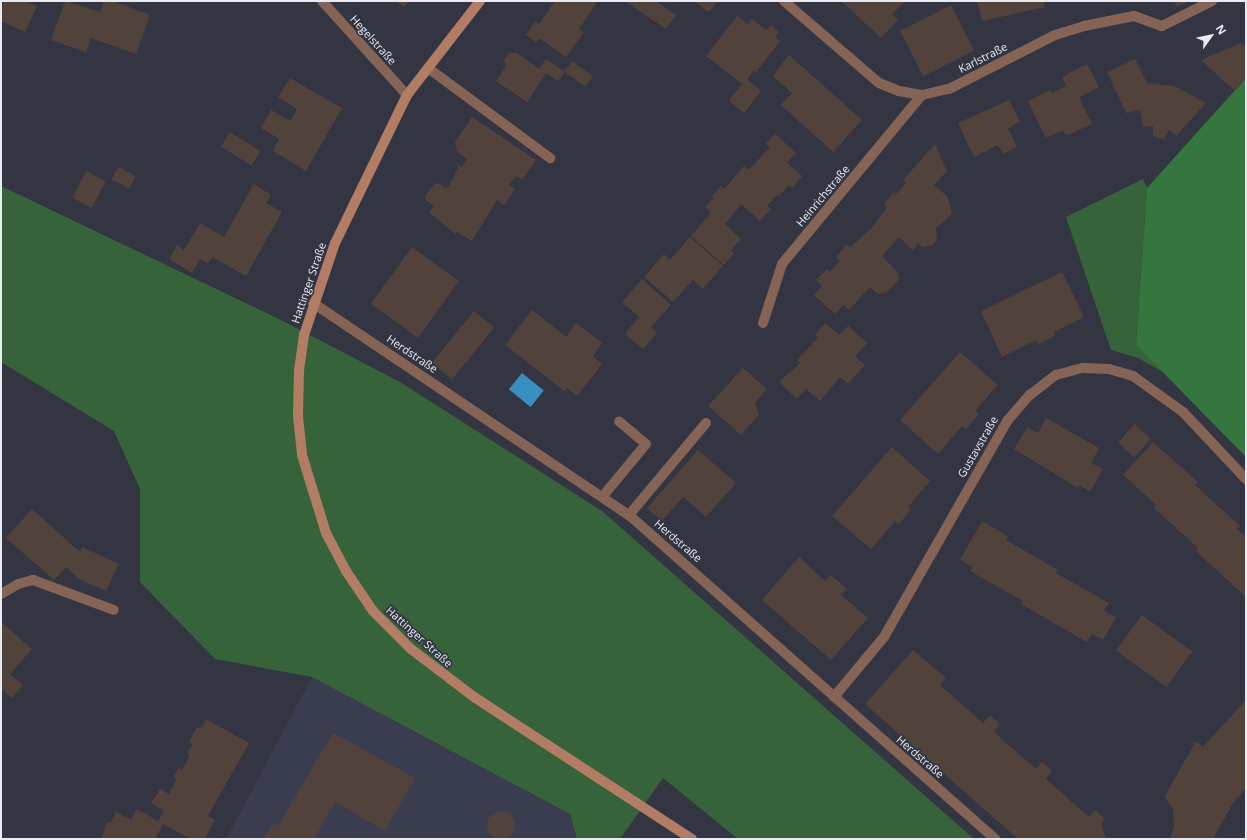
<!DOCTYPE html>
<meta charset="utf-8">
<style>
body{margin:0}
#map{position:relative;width:1247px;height:840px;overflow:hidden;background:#333542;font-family:"Open Sans",sans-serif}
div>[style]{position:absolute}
.built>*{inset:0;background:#3a3c4f}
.green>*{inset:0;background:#37633b}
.forest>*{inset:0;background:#34763d}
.water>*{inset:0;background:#398ec1;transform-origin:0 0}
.building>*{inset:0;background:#51433c;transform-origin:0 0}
.round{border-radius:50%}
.lane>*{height:10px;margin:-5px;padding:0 5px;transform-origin:5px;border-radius:5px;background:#866455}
.street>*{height:10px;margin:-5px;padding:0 5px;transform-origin:5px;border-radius:5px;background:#866455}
.secondary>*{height:10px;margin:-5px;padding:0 5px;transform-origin:5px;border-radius:5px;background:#b37d65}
span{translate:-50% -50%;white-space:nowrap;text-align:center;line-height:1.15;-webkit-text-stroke:3.5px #333542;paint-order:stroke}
.street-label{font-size:11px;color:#e9ebf3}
.frame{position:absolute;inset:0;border:2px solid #e9ebf3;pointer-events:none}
.north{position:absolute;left:1191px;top:16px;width:40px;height:40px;-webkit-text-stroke:3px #333542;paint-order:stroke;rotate:57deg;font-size:11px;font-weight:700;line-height:16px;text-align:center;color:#e9ebf3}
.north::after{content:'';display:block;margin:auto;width:14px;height:18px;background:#e9ebf3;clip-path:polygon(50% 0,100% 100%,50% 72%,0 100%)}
</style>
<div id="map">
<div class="built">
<div style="clip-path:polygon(312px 677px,570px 814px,577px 839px,226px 839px)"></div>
</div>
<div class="green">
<div style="clip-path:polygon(1143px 179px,1147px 188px,1136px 345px,1163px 372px,1138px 358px,1111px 350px,1066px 217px)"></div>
<div style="clip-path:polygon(1px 186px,281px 320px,400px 382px,602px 511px,974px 839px,738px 839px,663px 778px,620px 839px,577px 839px,570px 814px,312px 677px,215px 659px,140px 582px,140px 489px,114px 431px,1px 362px)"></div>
</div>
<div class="forest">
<div style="clip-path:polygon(1246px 78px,1246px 457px,1136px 345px,1147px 188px)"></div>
</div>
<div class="water">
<div style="left:522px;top:373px;width:28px;height:21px;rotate:39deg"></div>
</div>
<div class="building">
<div style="clip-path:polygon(4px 1px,26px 1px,37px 6px,25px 32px,1px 21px,1px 8px)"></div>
<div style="clip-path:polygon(65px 1px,100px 12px,104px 1px,113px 1px,150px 15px,136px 54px,91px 38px,86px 52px,51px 40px)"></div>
<div style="clip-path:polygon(396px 1px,409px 1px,404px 7px)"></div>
<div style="clip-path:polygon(555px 1px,598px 1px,579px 29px,584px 32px,566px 57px,539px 38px,536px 42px,526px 35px,535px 22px,539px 24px)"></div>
<div style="clip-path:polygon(625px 1px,655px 1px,676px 15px,666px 29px)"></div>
<div style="clip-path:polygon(694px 1px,718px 1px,709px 12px)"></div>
<div style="clip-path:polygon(841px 1px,905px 1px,892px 14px,898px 20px,881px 38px)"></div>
<div style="clip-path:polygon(977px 1px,1044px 1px,1045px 7px,982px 21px)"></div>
<div style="clip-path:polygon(1174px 1px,1190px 1px,1177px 7px)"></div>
<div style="left:951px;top:5px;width:51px;height:57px;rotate:63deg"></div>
<div style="clip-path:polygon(737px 16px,748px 24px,752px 19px,766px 30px,771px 25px,779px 32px,775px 37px,780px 41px,756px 72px,754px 70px,747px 79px,761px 91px,744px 113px,729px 101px,742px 84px,706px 56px)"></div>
<div style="clip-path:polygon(1241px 43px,1246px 47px,1246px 78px,1235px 91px,1201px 60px)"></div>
<div style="clip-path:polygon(509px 53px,517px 53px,539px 69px,546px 59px,565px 72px,558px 81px,546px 73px,527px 102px,496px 81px,506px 66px,504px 60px)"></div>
<div style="clip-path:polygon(789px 55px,862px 120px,833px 152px,781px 105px,792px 93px,773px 76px)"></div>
<div style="clip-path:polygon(1135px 59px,1147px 83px,1174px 86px,1206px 103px,1176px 136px,1169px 130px,1164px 139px,1153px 136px,1153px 126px,1143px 127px,1140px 110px,1126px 113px,1107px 72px)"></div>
<div style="left:572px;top:61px;width:26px;height:13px;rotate:36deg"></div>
<div style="clip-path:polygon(1087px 64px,1099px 87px,1079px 97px,1092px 124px,1066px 136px,1063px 130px,1046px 138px,1028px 101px,1051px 90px,1052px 93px,1066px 86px,1062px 77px)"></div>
<div style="clip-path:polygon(290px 78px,342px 108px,306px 171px,273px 151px,279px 139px,261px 128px,271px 110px,290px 121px,297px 109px,278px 97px)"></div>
<div style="clip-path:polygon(1009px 100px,1020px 122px,1008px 128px,1017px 147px,1003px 154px,998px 145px,974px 157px,958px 123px)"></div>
<div style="clip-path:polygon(472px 117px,536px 160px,522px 180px,516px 176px,509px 185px,515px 189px,504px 205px,497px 200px,472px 241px,457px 232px,455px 234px,429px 212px,434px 206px,426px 200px,425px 196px,434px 184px,438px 183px,446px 188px,449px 186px,459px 165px,462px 167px,467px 159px,457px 152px,455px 142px)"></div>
<div style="left:230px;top:132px;width:36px;height:17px;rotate:32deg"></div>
<div style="clip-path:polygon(775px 134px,796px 153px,787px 163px,802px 176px,792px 188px,789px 185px,779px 196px,777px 195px,767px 206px,771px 209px,760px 221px,741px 204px,725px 224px,741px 239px,731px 250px,734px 253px,724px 265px,691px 236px,711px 213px,705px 207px,714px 198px,712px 196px,721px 186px,724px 189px,744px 166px,749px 170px,770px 147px,766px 144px)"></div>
<div style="clip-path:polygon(935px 144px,947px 171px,934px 185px,948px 197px,952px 214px,936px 228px,937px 239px,933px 245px,922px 247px,918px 243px,913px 250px,899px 237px,882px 256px,898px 273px,899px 279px,886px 293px,878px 294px,870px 287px,849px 310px,843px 305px,835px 314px,814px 295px,822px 286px,816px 280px,827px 269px,830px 272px,840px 261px,836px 257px,846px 245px,850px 247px,871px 229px,887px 207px,884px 204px,894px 192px,896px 194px,906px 183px,903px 180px)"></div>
<div style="left:118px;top:167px;width:20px;height:14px;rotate:27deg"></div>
<div style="left:86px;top:171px;width:22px;height:30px;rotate:27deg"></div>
<div style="clip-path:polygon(254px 184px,271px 195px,266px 203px,282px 212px,246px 276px,212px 257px,208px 264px,200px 259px,192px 273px,169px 259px,177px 245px,184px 250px,200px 223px,224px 237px)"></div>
<div style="clip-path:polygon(690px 237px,723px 266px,703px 289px,693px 280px,673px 302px,644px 277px,664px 254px,670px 260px)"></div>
<div style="left:412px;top:247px;width:58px;height:70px;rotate:36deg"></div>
<div style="clip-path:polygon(1062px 272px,1084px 317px,1054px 332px,1055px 336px,1038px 344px,1036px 340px,1002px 357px,981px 311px)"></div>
<div style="clip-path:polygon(642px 279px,671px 305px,651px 327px,657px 333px,643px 349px,625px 334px,639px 317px,622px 302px)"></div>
<div style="clip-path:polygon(532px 310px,566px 337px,576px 323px,602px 343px,593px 356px,602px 364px,577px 396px,567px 388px,564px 391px,505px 345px)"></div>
<div style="left:474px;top:311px;width:26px;height:67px;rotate:39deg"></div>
<div style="clip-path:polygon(825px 323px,839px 335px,848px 326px,867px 343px,855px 356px,865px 365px,848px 384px,840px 377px,820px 401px,806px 389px,797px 399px,779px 382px,800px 363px,797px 360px,818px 338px,815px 335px)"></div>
<div style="clip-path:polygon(960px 352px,998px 385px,975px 411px,979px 414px,966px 429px,962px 426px,938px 454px,900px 420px)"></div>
<div style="clip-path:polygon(743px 368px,767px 389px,755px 403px,759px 415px,741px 435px,708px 406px)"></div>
<div style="clip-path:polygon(1046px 418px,1099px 448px,1091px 463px,1103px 469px,1090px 492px,1079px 485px,1078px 488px,1014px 449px,1027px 427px,1038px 433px)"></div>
<div style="left:1135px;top:424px;width:22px;height:25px;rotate:43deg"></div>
<div style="clip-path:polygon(1153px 442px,1198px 482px,1195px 485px,1240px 526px,1237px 529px,1246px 537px,1246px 597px,1196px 551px,1198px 548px,1154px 508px,1156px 505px,1123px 475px)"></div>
<div style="clip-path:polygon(892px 447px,930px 481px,908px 507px,911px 510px,898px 525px,895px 521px,871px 549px,832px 516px)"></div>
<div style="clip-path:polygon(698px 450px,736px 483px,706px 517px,683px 497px,662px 521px,647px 508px)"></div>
<div style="clip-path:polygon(32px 509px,80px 552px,82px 547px,119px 564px,106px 591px,79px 579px,66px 567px,54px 580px,6px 538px)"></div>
<div style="clip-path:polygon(982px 521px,1008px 536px,1006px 540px,1058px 570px,1056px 573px,1109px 603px,1104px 611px,1116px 617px,1103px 640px,1092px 634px,1087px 642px,1021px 604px,1023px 601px,970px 571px,973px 567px,960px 560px)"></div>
<div style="clip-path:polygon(799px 557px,825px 581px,831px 575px,847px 589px,841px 595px,868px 618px,831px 660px,762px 600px)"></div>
<div style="left:1142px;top:615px;width:62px;height:44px;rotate:36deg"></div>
<div style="clip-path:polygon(2px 623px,32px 649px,10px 674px,23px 685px,12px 698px,1px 689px)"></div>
<div style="clip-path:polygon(913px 650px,946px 678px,940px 685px,983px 723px,990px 715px,1000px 724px,994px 732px,1036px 769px,1042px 762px,1052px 771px,1046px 779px,1089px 817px,1095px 810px,1105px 819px,1101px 824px,1106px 839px,1018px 839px,865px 704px)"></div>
<div style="clip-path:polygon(1246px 700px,1246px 788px,1233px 803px,1213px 839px,1170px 839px,1174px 827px,1173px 809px,1165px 797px,1171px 785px,1196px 741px,1203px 747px)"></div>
<div style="clip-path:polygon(206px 719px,249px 743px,208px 816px,215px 820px,205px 839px,191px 839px,163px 824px,155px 839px,101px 839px,107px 822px,110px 823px,116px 812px,131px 820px,137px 809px,158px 821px,164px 811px,151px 803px,160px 789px,169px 794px,176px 781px,174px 775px,179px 768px,182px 770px,189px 757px,188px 751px,193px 744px,189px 742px,196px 728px,202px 727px)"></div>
<div style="clip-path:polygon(333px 733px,415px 778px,385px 831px,335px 802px,314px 839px,263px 839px,273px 823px,278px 826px)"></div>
<div class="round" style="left:487px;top:811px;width:28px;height:28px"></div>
</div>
<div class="lane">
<div style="left:1134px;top:16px;width:30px;rotate:20deg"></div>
<div style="left:1162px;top:26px;width:56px;rotate:-26.6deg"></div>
<div style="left:428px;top:68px;width:152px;rotate:36.4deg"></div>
<div style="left:603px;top:496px;width:67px;rotate:-50.4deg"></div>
<div style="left:646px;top:444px;width:35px;rotate:-140deg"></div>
<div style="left:629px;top:515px;width:120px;rotate:-50.1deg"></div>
<div style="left:1px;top:594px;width:20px;rotate:-30deg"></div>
<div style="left:18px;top:584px;width:16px;rotate:-15deg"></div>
<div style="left:33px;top:580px;width:86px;rotate:20.3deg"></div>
</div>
<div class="street">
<div style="left:322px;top:1px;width:127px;rotate:47.9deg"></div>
<div style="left:784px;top:1px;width:125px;rotate:40.8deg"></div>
<div style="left:879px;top:83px;width:22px;rotate:22deg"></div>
<div style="left:899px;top:91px;width:23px;rotate:10deg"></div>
<div style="left:922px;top:95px;width:28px;rotate:-13deg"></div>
<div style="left:949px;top:89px;width:119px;rotate:-27deg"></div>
<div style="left:1055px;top:35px;width:30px;rotate:-17deg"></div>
<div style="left:1084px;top:26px;width:51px;rotate:-11.3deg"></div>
<div style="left:313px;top:303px;width:381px;rotate:33.9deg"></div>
<div style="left:629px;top:515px;width:489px;rotate:41.5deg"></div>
<div style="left:763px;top:323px;width:62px;rotate:-72.1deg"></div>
<div style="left:782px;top:264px;width:219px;rotate:-50.4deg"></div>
<div style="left:834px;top:697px;width:78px;rotate:-50.2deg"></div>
<div style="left:884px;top:637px;width:249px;rotate:-60.3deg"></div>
<div style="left:1007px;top:421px;width:35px;rotate:-49deg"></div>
<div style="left:1030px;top:395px;width:33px;rotate:-38deg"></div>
<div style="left:1056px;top:375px;width:28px;rotate:-15deg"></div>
<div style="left:1083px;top:368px;width:26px;rotate:2deg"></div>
<div style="left:1109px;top:369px;width:25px;rotate:16deg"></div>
<div style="left:1133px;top:376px;width:62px;rotate:35.8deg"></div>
<div style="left:1183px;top:412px;width:92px;rotate:46.8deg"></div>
</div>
<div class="secondary">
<div style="left:480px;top:1px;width:119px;rotate:127.8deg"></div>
<div style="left:407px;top:95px;width:165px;rotate:115.9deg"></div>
<div style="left:335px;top:243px;width:97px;rotate:108.6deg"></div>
<div style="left:304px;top:335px;width:36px;rotate:98deg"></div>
<div style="left:299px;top:371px;width:45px;rotate:91.3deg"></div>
<div style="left:298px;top:416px;width:39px;rotate:84deg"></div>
<div style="left:302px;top:455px;width:82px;rotate:72.9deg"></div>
<div style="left:326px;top:533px;width:43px;rotate:62.2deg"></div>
<div style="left:346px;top:571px;width:48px;rotate:56deg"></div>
<div style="left:373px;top:611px;width:54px;rotate:45deg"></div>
<div style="left:411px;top:649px;width:79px;rotate:37.3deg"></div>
<div style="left:474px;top:697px;width:260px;rotate:33.1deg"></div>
</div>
<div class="street-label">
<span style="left:373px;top:40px;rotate:48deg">Hegelstraße</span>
<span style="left:983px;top:58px;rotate:-27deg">Karlstraße</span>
<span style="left:823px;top:196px;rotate:-50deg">Heinrichstraße</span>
<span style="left:309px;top:283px;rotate:-71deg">Hattinger Straße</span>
<span style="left:412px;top:354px;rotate:34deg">Herdstraße</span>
<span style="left:978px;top:447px;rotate:-60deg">Gustavstraße</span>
<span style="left:678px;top:541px;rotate:41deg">Herdstraße</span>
<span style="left:419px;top:637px;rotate:42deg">Hattinger Straße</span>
<span style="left:920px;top:757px;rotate:41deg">Herdstraße</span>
</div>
<div class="frame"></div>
<div class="north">N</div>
</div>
